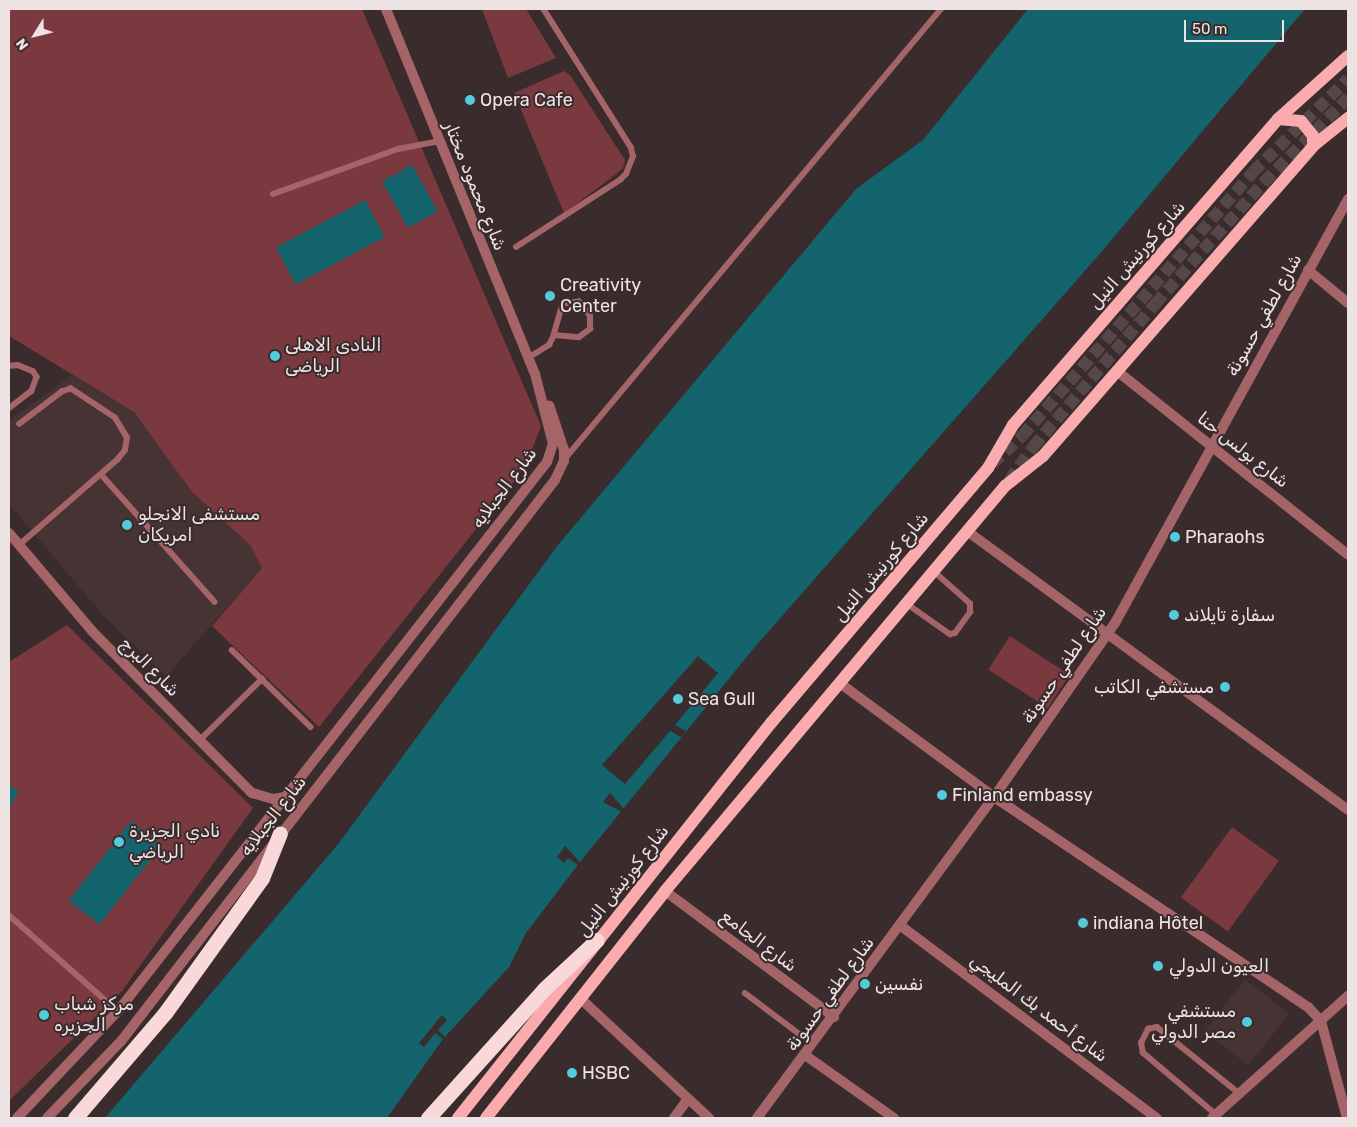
<!DOCTYPE html>
<meta charset="utf-8">
<style>
body{margin:0}
#map{position:relative;width:1357px;height:1127px;overflow:hidden;background:#3a2b2c;font-family:Rubik,Cairo,sans-serif}
div>[style]{position:absolute}
.built>*{inset:0;background:#483334;transform-origin:0 0}
.green>*{inset:0;background:#7a393e;transform-origin:0 0}
.water>*{inset:0;background:#14646d;transform-origin:0 0}
.pier>*{inset:0;background:#3a2b2c}
.primary-tunnel>*{height:12px;margin-top:-6px;transform-origin:0;background:repeating-linear-gradient(90deg,#554747 0 12px,transparent 0 18px)}
.service>*{height:5.5px;margin:-2.75px;padding:0 2.75px;transform-origin:2.75px;border-radius:2.75px;background:#a56568}
.minor>*{height:10px;margin:-5px;padding:0 5px;transform-origin:5px;border-radius:5px;background:#a56568}
.tertiary>*{height:10px;margin:-5px;padding:0 5px;transform-origin:5px;border-radius:5px;background:#a56568}
.primary>*{height:12px;margin:-6px;padding:0 6px;transform-origin:6px;border-radius:6px;background:#faabae}
.motorway>*{height:15px;margin:-7.5px;padding:0 7.5px;transform-origin:7.5px;border-radius:7.5px;background:#f8d8d8}
.dots>*{width:14px;height:14px;translate:-50% -50%;box-sizing:border-box;border:2px solid #3a2b2c;border-radius:50%}
span{translate:-50% -50%;white-space:nowrap;text-align:center;line-height:1.15;-webkit-text-stroke:4px #3a2b2c;paint-order:stroke}
.poi-label{font-size:18px;color:#ede3e3}
.left{translate:0 -50%;text-align:left}
.right{translate:-100% -50%;text-align:right}
.street-label{font-size:18px;color:#ede3e3}
.frame{position:absolute;inset:0;border:10px solid #ede3e3;pointer-events:none}
.north{position:absolute;left:10px;top:10px;width:50px;height:50px;-webkit-text-stroke:4px #3a2b2c;paint-order:stroke;rotate:234deg;font-size:14px;font-weight:700;line-height:20px;text-align:center;color:#ede3e3}
.north::after{content:'';display:block;margin:auto;width:18px;height:22px;background:#ede3e3;clip-path:polygon(50% 0,100% 100%,50% 72%,0 100%)}
.scale{position:absolute;left:1184px;top:20px;width:100px;height:22px;box-sizing:border-box;border:2px solid #ede3e3;border-top:0;padding-left:6px;font-size:15px;line-height:18px;white-space:nowrap;color:#ede3e3;-webkit-text-stroke:4px #3a2b2c;paint-order:stroke}
</style>
<div id="map">
<div class="built">
<div style="clip-path:polygon(72px 375px,134px 412px,192px 492px,250px 545px,262px 568px,166px 676px,103px 615px,9px 504px,9px 421px)"></div>
<div style="left:1245px;top:979px;width:56px;height:66px;rotate:38deg"></div>
</div>
<div class="green">
<div style="clip-path:polygon(9px 9px,362px 9px,368px 23px,541px 426px,526px 466px,319px 727px,212px 626px,262px 568px,250px 545px,192px 492px,134px 412px,9px 336px)"></div>
<div style="clip-path:polygon(482px 9px,526px 9px,556px 58px,508px 78px)"></div>
<div style="clip-path:polygon(564px 71px,570px 75px,625px 160px,623px 168px,615px 175px,564px 213px,514px 93px)"></div>
<div style="clip-path:polygon(67px 625px,253px 808px,122px 991px,9px 1101px,9px 662px)"></div>
<div style="left:1010px;top:636px;width:71px;height:40px;rotate:33deg"></div>
<div style="left:1232px;top:827px;width:58px;height:87px;rotate:36deg"></div>
</div>
<div class="water">
<div style="clip-path:polygon(1028px 9px,1305px 9px,1103px 250px,754px 648px,580px 862px,526px 933px,509px 967px,443px 1039px,387px 1118px,105px 1118px,339px 843px,558px 545px,856px 189px,923px 140px)"></div>
<div style="left:412px;top:165px;width:53px;height:34px;rotate:61deg"></div>
<div style="left:365px;top:200px;width:42px;height:101px;rotate:62deg"></div>
<div style="clip-path:polygon(9px 784px,18px 791px,10px 808px,9px 824px)"></div>
<div style="left:131px;top:821px;width:39px;height:101px;rotate:38deg"></div>
</div>
<div class="pier">
<div style="clip-path:polygon(698px 656px,718px 673px,675px 725px,686px 731px,681px 737px,670px 731px,625px 784px,602px 765px)"></div>
<div style="clip-path:polygon(610px 793px,624px 809px,622px 812px,603px 802px)"></div>
<div style="clip-path:polygon(565px 846px,580px 862px,578px 865px,568px 858px,564px 863px,557px 857px)"></div>
<div style="clip-path:polygon(442px 1015px,447px 1020px,438px 1030px,445px 1037px,443px 1039px,435px 1033px,424px 1047px,419px 1043px)"></div>
</div>
<div class="primary-tunnel">
<div style="left:992px;top:464px;width:41px;rotate:-43deg"></div>
<div style="left:1022px;top:436px;width:351px;rotate:-48.8deg"></div>
<div style="left:1253px;top:172px;width:133px;rotate:-44.4deg"></div>
<div style="left:1009px;top:481px;width:42px;rotate:-54.8deg"></div>
<div style="left:1033px;top:447px;width:188px;rotate:-49.5deg"></div>
<div style="left:1155px;top:304px;width:164px;rotate:-48.2deg"></div>
<div style="left:1264px;top:182px;width:119px;rotate:-45deg"></div>
</div>
<div class="service">
<div style="left:273px;top:194px;width:133px;rotate:-19.8deg"></div>
<div style="left:398px;top:149px;width:43px;rotate:-10.8deg"></div>
<div style="left:516px;top:247px;width:124px;rotate:-32.8deg"></div>
<div style="left:620px;top:180px;width:8px;rotate:-45deg"></div>
<div style="left:626px;top:174px;width:18px;rotate:-68deg"></div>
<div style="left:633px;top:157px;width:9px;rotate:-103deg"></div>
<div style="left:631px;top:148px;width:165px;rotate:-122.3deg"></div>
<div style="left:528px;top:358px;width:25px;rotate:-32deg"></div>
<div style="left:549px;top:345px;width:11px;rotate:-63deg"></div>
<div style="left:554px;top:335px;width:25px;rotate:5deg"></div>
<div style="left:579px;top:337px;width:14px;rotate:-36deg"></div>
<div style="left:590px;top:329px;width:13px;rotate:-90deg"></div>
<div style="left:590px;top:316px;width:18px;rotate:-128deg"></div>
<div style="left:579px;top:302px;width:16px;rotate:173deg"></div>
<div style="left:563px;top:304px;width:32px;rotate:106deg"></div>
<div style="left:9px;top:366px;width:9px;rotate:-6deg"></div>
<div style="left:18px;top:365px;width:16px;rotate:22deg"></div>
<div style="left:33px;top:371px;width:7px;rotate:56deg"></div>
<div style="left:37px;top:377px;width:15px;rotate:110deg"></div>
<div style="left:32px;top:391px;width:29px;rotate:142deg"></div>
<div style="left:564px;top:460px;width:588px;rotate:-50.11deg"></div>
<div style="left:101px;top:474px;width:171px;rotate:48.3deg"></div>
<div style="left:19px;top:545px;width:131px;rotate:-41deg"></div>
<div style="left:118px;top:459px;width:11px;rotate:-52deg"></div>
<div style="left:125px;top:450px;width:12px;rotate:-81deg"></div>
<div style="left:127px;top:438px;width:23px;rotate:-121deg"></div>
<div style="left:115px;top:418px;width:53px;rotate:-146.6deg"></div>
<div style="left:71px;top:389px;width:9px;rotate:162deg"></div>
<div style="left:62px;top:392px;width:53px;rotate:142.7deg"></div>
<div style="left:906px;top:603px;width:54px;rotate:35.2deg"></div>
<div style="left:950px;top:634px;width:5px;rotate:-11deg"></div>
<div style="left:955px;top:633px;width:26px;rotate:-54deg"></div>
<div style="left:970px;top:612px;width:8px;rotate:-90deg"></div>
<div style="left:970px;top:604px;width:50px;rotate:-138.3deg"></div>
<div style="left:232px;top:650px;width:110px;rotate:44.3deg"></div>
<div style="left:200px;top:740px;width:87px;rotate:-44.5deg"></div>
<div style="left:9px;top:915px;width:145px;rotate:41.4deg"></div>
<div style="left:745px;top:993px;width:85px;rotate:36.9deg"></div>
<div style="left:1216px;top:1115px;width:96px;rotate:-139.7deg"></div>
<div style="left:1143px;top:1053px;width:10px;rotate:-101deg"></div>
<div style="left:1141px;top:1043px;width:16px;rotate:-63deg"></div>
<div style="left:1148px;top:1029px;width:9px;rotate:-13deg"></div>
<div style="left:1157px;top:1027px;width:107px;rotate:38.9deg"></div>
</div>
<div class="minor">
<div style="left:386px;top:9px;width:394px;rotate:67.8deg"></div>
<div style="left:1308px;top:270px;width:52px;rotate:39.5deg"></div>
<div style="left:1117px;top:371px;width:295px;rotate:38.5deg"></div>
<div style="left:967px;top:531px;width:472px;rotate:36.2deg"></div>
<div style="left:9px;top:533px;width:128px;rotate:49.7deg"></div>
<div style="left:92px;top:631px;width:228px;rotate:45.4deg"></div>
<div style="left:252px;top:793px;width:22px;rotate:16deg"></div>
<div style="left:273px;top:799px;width:11px;rotate:-10deg"></div>
<div style="left:841px;top:684px;width:190px;rotate:36.4deg"></div>
<div style="left:994px;top:797px;width:378px;rotate:33.8deg"></div>
<div style="left:1308px;top:1007px;width:19px;rotate:47deg"></div>
<div style="left:1321px;top:1021px;width:100px;rotate:75deg"></div>
<div style="left:665px;top:891px;width:211px;rotate:36.7deg"></div>
<div style="left:901px;top:926px;width:320px;rotate:36.9deg"></div>
<div style="left:581px;top:999px;width:175px;rotate:42.9deg"></div>
<div style="left:805px;top:1055px;width:109px;rotate:35.3deg"></div>
<div style="left:674px;top:1118px;width:22px;rotate:-54deg"></div>
<div style="left:757px;top:1118px;width:399px;rotate:-53.6deg"></div>
<div style="left:994px;top:797px;width:212px;rotate:-55.2deg"></div>
<div style="left:1115px;top:623px;width:484px;rotate:-61.2deg"></div>
<div style="left:1212px;top:1118px;width:183px;rotate:-41.9deg"></div>
</div>
<div class="tertiary">
<div style="left:17px;top:1118px;width:147px;rotate:-46.7deg"></div>
<div style="left:118px;top:1011px;width:697px;rotate:-52deg"></div>
<div style="left:547px;top:462px;width:19px;rotate:-72deg"></div>
<div style="left:553px;top:444px;width:72px;rotate:-104.4deg"></div>
<div style="left:47px;top:1118px;width:108px;rotate:-46.1deg"></div>
<div style="left:122px;top:1040px;width:708px;rotate:-52.29deg"></div>
<div style="left:555px;top:480px;width:21px;rotate:-65deg"></div>
<div style="left:564px;top:461px;width:11px;rotate:-90deg"></div>
<div style="left:564px;top:450px;width:47px;rotate:-108.4deg"></div>
</div>
<div class="primary">
<div style="left:1278px;top:119px;width:23px;rotate:5deg"></div>
<div style="left:1301px;top:121px;width:19px;rotate:51deg"></div>
<div style="left:1313px;top:136px;width:10px;rotate:90deg"></div>
<div style="left:458px;top:1118px;width:504px;rotate:-51.61deg"></div>
<div style="left:771px;top:723px;width:335px;rotate:-49.6deg"></div>
<div style="left:988px;top:468px;width:50px;rotate:-59.8deg"></div>
<div style="left:1013px;top:425px;width:405px;rotate:-49.1deg"></div>
<div style="left:1278px;top:119px;width:94px;rotate:-42deg"></div>
<div style="left:486px;top:1118px;width:289px;rotate:-51.7deg"></div>
<div style="left:665px;top:891px;width:529px;rotate:-49.99deg"></div>
<div style="left:1005px;top:486px;width:48px;rotate:-38.3deg"></div>
<div style="left:1043px;top:456px;width:411px;rotate:-48.9deg"></div>
<div style="left:1313px;top:146px;width:45px;rotate:-38.7deg"></div>
</div>
<div class="motorway">
<div style="left:75px;top:1118px;width:138px;rotate:-49.4deg"></div>
<div style="left:165px;top:1013px;width:166px;rotate:-54.3deg"></div>
<div style="left:262px;top:878px;width:48px;rotate:-68.2deg"></div>
<div style="left:428px;top:1118px;width:173px;rotate:-48deg"></div>
<div style="left:544px;top:989px;width:72px;rotate:-42.8deg"></div>
</div>
<div class="dots">
<div style="left:470px;top:100px;background:#52cbda"></div>
<div style="left:550px;top:296px;background:#52cbda"></div>
<div style="left:275px;top:356px;background:#52cbda"></div>
<div style="left:127px;top:525px;background:#52cbda"></div>
<div style="left:1175px;top:537px;background:#52cbda"></div>
<div style="left:1174px;top:615px;background:#52cbda"></div>
<div style="left:1225px;top:687px;background:#52cbda"></div>
<div style="left:678px;top:699px;background:#52cbda"></div>
<div style="left:942px;top:795px;background:#52cbda"></div>
<div style="left:119px;top:842px;background:#52cbda"></div>
<div style="left:1083px;top:923px;background:#52cbda"></div>
<div style="left:1158px;top:966px;background:#52cbda"></div>
<div style="left:865px;top:984px;background:#52cbda"></div>
<div style="left:44px;top:1015px;background:#52cbda"></div>
<div style="left:1247px;top:1022px;background:#52cbda"></div>
<div style="left:572px;top:1073px;background:#52cbda"></div>
</div>
<div class="poi-label">
<span class="left" style="left:480px;top:100px">Opera Cafe</span>
<span class="left" style="left:560px;top:296px">Creativity<br>Center</span>
<span class="left" style="left:285px;top:356px">النادى الاهلى<br>الرياضى</span>
<span class="left" style="left:138px;top:525px">مستشفى الانجلو<br>امريكان</span>
<span class="left" style="left:1185px;top:537px">Pharaohs</span>
<span class="left" style="left:1184px;top:615px">سفارة تايلاند</span>
<span class="right" style="left:1214px;top:687px">مستشفي الكاتب</span>
<span class="left" style="left:688px;top:699px">Sea Gull</span>
<span class="left" style="left:952px;top:795px">Finland embassy</span>
<span class="left" style="left:129px;top:842px">نادي الجزيرة<br>الرياضي</span>
<span class="left" style="left:1093px;top:923px">indiana Hôtel</span>
<span class="left" style="left:1169px;top:966px">العيون الدولي</span>
<span class="left" style="left:875px;top:984px">نفسين</span>
<span class="left" style="left:54px;top:1015px">مركز شباب<br>الجزيره</span>
<span class="right" style="left:1236px;top:1022px">مستشفي<br>مصر الدولي</span>
<span class="left" style="left:582px;top:1073px">HSBC</span>
</div>
<div class="street-label">
<span style="left:475px;top:186px;rotate:68deg">شارع محمود مختار</span>
<span style="left:1137px;top:255px;rotate:-49deg">شارع كورنيش النيل</span>
<span style="left:1264px;top:315px;rotate:-61deg">شارع لطفي حسونة</span>
<span style="left:1243px;top:450px;rotate:38deg">شارع بولس حنا</span>
<span style="left:504px;top:488px;rotate:-53deg">شارع الجبلايه</span>
<span style="left:881px;top:567px;rotate:-50deg">شارع كورنيش النيل</span>
<span style="left:1064px;top:665px;rotate:-56deg">شارع لطفي حسونة</span>
<span style="left:150px;top:667px;rotate:45deg">شارع البرج</span>
<span style="left:273px;top:816px;rotate:-52deg">شارع الجبلايه</span>
<span style="left:623px;top:881px;rotate:-52deg">شارع كورنيش النيل</span>
<span style="left:759px;top:941px;rotate:37deg">شارع الجامع</span>
<span style="left:830px;top:994px;rotate:-54deg">شارع لطفي حسونة</span>
<span style="left:1039px;top:1008px;rotate:37deg">شارع أحمد بك المليجي</span>
</div>
<div class="frame"></div>
<div class="north">N</div>
<div class="scale">50 m</div>
</div>
